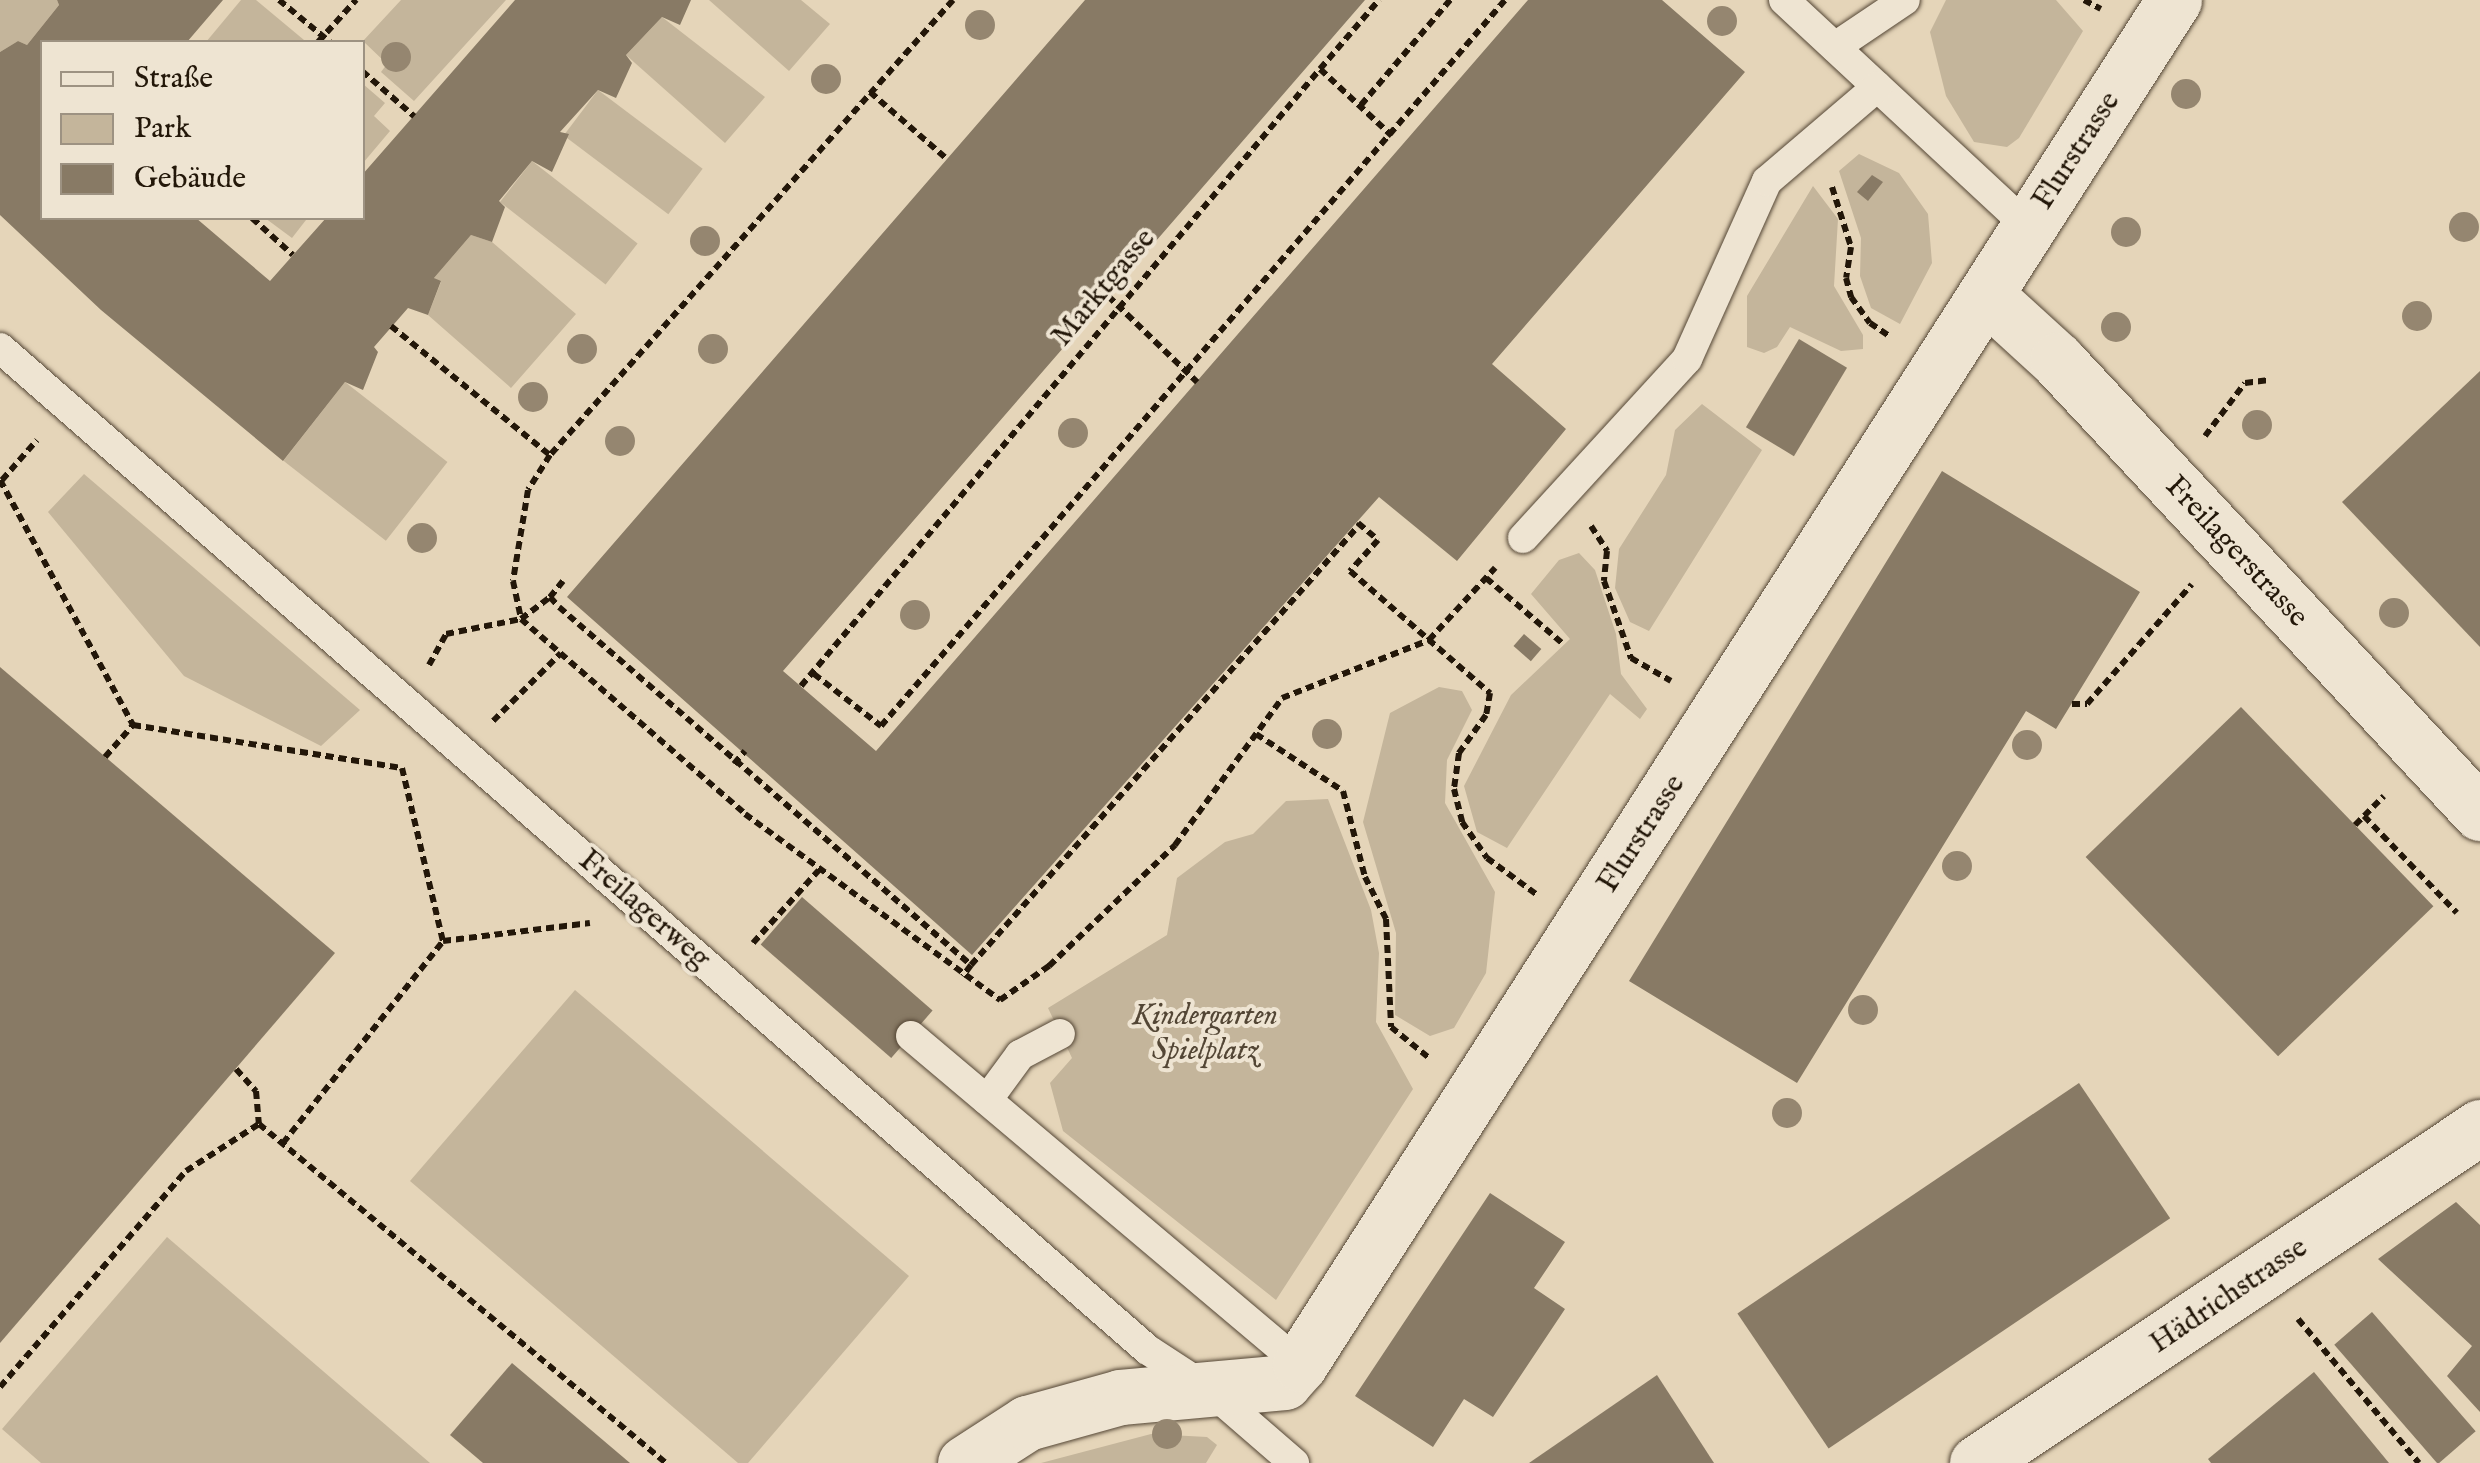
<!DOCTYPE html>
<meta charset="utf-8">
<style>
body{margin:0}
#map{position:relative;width:2480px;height:1463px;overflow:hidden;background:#e5d5b9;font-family:"IM FELL English",serif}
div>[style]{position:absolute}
.green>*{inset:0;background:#c4b59b;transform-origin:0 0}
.building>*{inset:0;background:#887a65;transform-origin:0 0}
.path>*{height:6px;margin-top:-3px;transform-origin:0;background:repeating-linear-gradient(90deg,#231709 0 8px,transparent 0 13px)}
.roads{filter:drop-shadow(0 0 2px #544635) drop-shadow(0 0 2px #544635)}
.service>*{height:30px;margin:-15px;padding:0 15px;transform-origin:15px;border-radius:15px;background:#eee4d2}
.minor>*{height:55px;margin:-27.5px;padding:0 27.5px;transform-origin:27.5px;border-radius:27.5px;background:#eee4d2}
.trees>*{width:30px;height:30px;margin:-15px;border-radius:50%;background:#958670}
span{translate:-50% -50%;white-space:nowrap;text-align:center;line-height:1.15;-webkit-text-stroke:8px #eee4d2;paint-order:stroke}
.street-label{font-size:30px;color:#231709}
.park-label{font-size:30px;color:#534635;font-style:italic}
.legend{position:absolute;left:40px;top:40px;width:325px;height:180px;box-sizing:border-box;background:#eee4d2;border:2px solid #9d9282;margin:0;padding:12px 18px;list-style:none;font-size:30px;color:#231709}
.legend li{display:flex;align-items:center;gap:20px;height:50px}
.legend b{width:50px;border:2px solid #9d9282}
</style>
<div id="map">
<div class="green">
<div style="clip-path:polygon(0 0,57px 0,59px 5px,27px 45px,18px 41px,0 52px)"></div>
<div style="clip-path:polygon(241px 0,256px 0,304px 40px,206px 42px)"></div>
<div style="clip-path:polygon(401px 0,506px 0,414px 101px,381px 72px,387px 64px,363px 41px)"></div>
<div style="clip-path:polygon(709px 0,801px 0,830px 24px,789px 71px)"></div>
<div style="clip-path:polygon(1946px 0,2056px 0,2083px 31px,2019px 138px,2007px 147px,1974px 142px,1946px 96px,1930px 32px)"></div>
<div style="clip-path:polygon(662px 17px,765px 97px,725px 143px,626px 55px)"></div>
<div style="clip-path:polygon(363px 84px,385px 103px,374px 116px,390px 131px,363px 163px)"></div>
<div style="left:598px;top:90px;width:131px;height:57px;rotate:37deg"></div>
<div style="clip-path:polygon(1859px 154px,1899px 173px,1928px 214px,1932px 263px,1900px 324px,1871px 308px,1860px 276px,1861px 238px,1839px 171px)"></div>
<div style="left:532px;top:161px;width:134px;height:52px;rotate:38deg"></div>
<div style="clip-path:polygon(1813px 186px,1838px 219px,1834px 286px,1863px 335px,1863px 349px,1841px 351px,1790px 327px,1777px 347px,1764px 353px,1747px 347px,1747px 296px)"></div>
<div style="clip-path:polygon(265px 218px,303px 218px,306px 220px,292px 238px)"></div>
<div style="clip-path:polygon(471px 235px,492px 242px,576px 314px,511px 388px,428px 315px,441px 282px,434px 278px)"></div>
<div style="left:345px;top:382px;width:130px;height:100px;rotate:38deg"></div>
<div style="clip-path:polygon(1702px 404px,1762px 450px,1649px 631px,1630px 622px,1615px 588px,1619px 549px,1666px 475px,1675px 430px)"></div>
<div style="clip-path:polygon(84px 474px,360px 710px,321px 746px,184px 676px,48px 512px)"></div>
<div style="clip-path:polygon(1579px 553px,1595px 570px,1616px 634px,1621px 674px,1647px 709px,1640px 719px,1610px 694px,1507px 848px,1477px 832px,1464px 786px,1511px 695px,1570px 639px,1531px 594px,1559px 560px)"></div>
<div style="clip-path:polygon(1439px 687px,1462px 691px,1472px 710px,1447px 760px,1445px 803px,1495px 892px,1486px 973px,1454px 1028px,1430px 1036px,1395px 1015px,1396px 933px,1363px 822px,1390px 713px)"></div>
<div style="clip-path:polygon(1328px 799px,1371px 910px,1379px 953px,1376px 1022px,1413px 1089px,1276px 1300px,1063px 1131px,1050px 1083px,1072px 1058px,1048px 1008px,1167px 935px,1177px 878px,1225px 842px,1253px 834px,1286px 801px)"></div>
<div style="clip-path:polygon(575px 990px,909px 1276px,748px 1463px,738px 1463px,410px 1181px)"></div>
<div style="clip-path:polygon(167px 1237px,430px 1463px,41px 1463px,2px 1429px)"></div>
<div style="clip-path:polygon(1151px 1434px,1207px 1437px,1217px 1445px,1206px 1463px,1041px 1463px)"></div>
</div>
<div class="building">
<div style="clip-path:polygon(57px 0,223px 0,187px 42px,42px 42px,42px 218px,196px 218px,270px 281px,326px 218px,362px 218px,362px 175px,515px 0,691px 0,680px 25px,662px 17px,626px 55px,632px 63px,616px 98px,598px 90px,560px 132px,569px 134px,552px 172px,532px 161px,499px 201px,505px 207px,492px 242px,471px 235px,434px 278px,441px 281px,428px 315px,408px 308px,374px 347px,378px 352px,363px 390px,345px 382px,283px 461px,101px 310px,0 215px,0 52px,18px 41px,27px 45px,59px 5px)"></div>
<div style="clip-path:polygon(1085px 0,1365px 0,783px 671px,876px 751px,1528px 0,1662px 0,1745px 72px,1492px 364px,1566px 429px,1457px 561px,1379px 497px,972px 955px,567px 597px)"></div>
<div style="clip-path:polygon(1872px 175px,1883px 182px,1868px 201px,1857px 192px)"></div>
<div style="left:1799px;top:339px;width:56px;height:103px;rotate:31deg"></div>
<div style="clip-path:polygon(2480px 371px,2480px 647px,2342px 502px)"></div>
<div style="clip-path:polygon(1942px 471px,2140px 592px,2056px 729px,2026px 711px,1797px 1083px,1629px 981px)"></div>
<div style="left:1524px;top:634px;width:23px;height:16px;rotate:41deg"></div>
<div style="clip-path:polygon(0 667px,335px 953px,0 1343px)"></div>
<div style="left:2241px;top:707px;width:277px;height:216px;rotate:46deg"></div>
<div style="left:802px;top:897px;width:173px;height:63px;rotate:41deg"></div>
<div style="left:2079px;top:1083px;width:163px;height:412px;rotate:56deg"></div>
<div style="clip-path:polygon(1490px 1193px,1565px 1242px,1534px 1288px,1565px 1309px,1493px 1417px,1464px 1399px,1433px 1447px,1355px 1396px)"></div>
<div style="clip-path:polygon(2456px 1202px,2480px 1225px,2480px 1412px,2447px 1376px,2472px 1346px,2378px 1259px)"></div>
<div style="left:2372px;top:1312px;width:158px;height:50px;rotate:49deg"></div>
<div style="clip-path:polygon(512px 1363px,630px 1463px,483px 1463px,450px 1435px)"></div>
<div style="clip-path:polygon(2314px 1372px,2389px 1463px,2211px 1463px,2208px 1459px)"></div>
<div style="clip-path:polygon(1657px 1375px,1714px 1463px,1529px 1463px)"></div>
</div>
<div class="path">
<div style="left:279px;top:0;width:66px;rotate:39.5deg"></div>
<div style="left:953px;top:0;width:608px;rotate:131.53deg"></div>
<div style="left:550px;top:455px;width:41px;rotate:122.2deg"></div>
<div style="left:528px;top:490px;width:92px;rotate:99.4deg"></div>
<div style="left:513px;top:581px;width:39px;rotate:78deg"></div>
<div style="left:521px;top:619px;width:297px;rotate:41deg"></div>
<div style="left:745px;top:814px;width:316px;rotate:36.1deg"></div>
<div style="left:1000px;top:1000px;width:60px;rotate:-34.8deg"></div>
<div style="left:1049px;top:966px;width:175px;rotate:-43.8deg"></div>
<div style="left:1175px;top:845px;width:182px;rotate:-53.9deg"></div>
<div style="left:1282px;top:698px;width:158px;rotate:-21.5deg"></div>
<div style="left:1429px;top:640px;width:98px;rotate:-47.5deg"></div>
<div style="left:2084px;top:0;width:19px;rotate:28deg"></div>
<div style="left:318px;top:42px;width:57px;rotate:-47.9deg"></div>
<div style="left:1320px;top:69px;width:91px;rotate:-49.5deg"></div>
<div style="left:362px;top:71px;width:69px;rotate:40.9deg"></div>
<div style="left:870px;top:92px;width:102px;rotate:41deg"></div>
<div style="left:1361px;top:105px;width:138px;rotate:-49.7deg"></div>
<div style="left:1832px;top:187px;width:63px;rotate:72.4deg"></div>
<div style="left:1851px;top:247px;width:31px;rotate:99deg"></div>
<div style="left:1846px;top:278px;width:20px;rotate:75deg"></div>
<div style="left:1851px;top:297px;width:32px;rotate:54deg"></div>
<div style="left:1870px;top:323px;width:25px;rotate:34deg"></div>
<div style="left:252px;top:218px;width:55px;rotate:42.1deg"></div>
<div style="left:1108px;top:296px;width:124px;rotate:44deg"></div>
<div style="left:391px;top:326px;width:205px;rotate:39.1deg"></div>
<div style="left:2205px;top:436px;width:66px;rotate:-53deg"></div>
<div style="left:2245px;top:383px;width:24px;rotate:-7deg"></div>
<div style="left:0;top:480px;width:279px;rotate:61.5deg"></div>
<div style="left:133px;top:725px;width:272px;rotate:9.1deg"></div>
<div style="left:402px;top:768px;width:178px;rotate:76.7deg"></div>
<div style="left:443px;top:941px;width:148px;rotate:-7deg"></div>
<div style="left:2px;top:480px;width:53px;rotate:-48.8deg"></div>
<div style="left:1358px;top:523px;width:26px;rotate:40deg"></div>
<div style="left:1378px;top:540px;width:42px;rotate:132.1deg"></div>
<div style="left:1350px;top:571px;width:186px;rotate:41.1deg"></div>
<div style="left:1490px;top:693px;width:22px;rotate:100deg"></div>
<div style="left:1486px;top:715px;width:47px;rotate:125.4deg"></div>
<div style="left:1459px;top:753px;width:36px;rotate:98deg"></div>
<div style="left:1454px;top:789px;width:34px;rotate:76deg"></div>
<div style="left:1462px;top:822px;width:44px;rotate:55.2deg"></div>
<div style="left:1487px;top:858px;width:61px;rotate:36.3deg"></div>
<div style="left:1591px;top:526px;width:30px;rotate:57deg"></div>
<div style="left:1607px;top:551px;width:30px;rotate:96deg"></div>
<div style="left:1604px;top:581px;width:82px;rotate:70.7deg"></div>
<div style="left:1631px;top:658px;width:46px;rotate:29.9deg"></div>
<div style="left:1486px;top:578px;width:100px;rotate:40.5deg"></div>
<div style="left:563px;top:581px;width:21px;rotate:129deg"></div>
<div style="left:550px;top:597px;width:13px;rotate:48deg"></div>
<div style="left:559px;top:607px;width:546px;rotate:40.99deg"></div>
<div style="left:971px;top:965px;width:14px;rotate:126deg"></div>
<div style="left:429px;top:665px;width:35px;rotate:-61deg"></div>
<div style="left:446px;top:634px;width:76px;rotate:-11.3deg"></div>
<div style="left:521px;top:619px;width:36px;rotate:-37deg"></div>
<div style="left:814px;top:674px;width:85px;rotate:37.8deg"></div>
<div style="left:881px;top:726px;width:957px;rotate:-49.32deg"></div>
<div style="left:801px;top:686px;width:806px;rotate:-49.93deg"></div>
<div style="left:1320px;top:69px;width:98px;rotate:42.9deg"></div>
<div style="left:2072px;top:704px;width:15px"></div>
<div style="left:2087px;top:704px;width:159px;rotate:-48.8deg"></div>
<div style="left:493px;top:721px;width:96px;rotate:-45deg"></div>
<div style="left:1256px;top:734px;width:104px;rotate:33.2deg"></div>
<div style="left:1343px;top:791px;width:89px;rotate:75.7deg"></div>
<div style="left:1365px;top:877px;width:47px;rotate:63.4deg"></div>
<div style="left:1386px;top:919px;width:108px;rotate:87.3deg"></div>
<div style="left:1391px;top:1027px;width:48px;rotate:39deg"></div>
<div style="left:105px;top:757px;width:43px;rotate:-48.8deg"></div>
<div style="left:734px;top:764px;width:17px;rotate:-50deg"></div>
<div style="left:2364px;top:816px;width:28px;rotate:-45deg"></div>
<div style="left:2355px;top:825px;width:13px;rotate:-45deg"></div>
<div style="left:2364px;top:816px;width:134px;rotate:46.2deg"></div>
<div style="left:753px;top:943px;width:98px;rotate:-47.9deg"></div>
<div style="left:971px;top:965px;width:588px;rotate:-48.58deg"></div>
<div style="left:236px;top:1069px;width:30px;rotate:48deg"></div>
<div style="left:256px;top:1091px;width:33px;rotate:85deg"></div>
<div style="left:259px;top:1124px;width:530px;rotate:39.79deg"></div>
<div style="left:283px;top:1143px;width:258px;rotate:-51.6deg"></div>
<div style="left:2298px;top:1319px;width:188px;rotate:50deg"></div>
<div style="left:0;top:1387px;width:285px;rotate:-49.3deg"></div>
<div style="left:186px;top:1171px;width:87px;rotate:-32.8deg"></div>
</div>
<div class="roads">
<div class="service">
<div style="left:1784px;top:0;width:333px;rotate:42.9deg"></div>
<div style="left:1835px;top:47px;width:84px;rotate:-33.9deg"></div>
<div style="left:0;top:348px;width:1524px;rotate:41.12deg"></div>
<div style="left:1148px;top:1350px;width:75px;rotate:33.1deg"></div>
<div style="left:1211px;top:1391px;width:110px;rotate:40.9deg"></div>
<div style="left:1523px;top:538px;width:243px;rotate:-47.5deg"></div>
<div style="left:1687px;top:359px;width:195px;rotate:-65.8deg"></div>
<div style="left:1767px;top:181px;width:145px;rotate:-40.5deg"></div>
<div style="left:911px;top:1036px;width:509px;rotate:40.14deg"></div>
<div style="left:987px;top:1100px;width:56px;rotate:-53.7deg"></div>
<div style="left:1020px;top:1055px;width:45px;rotate:-27.7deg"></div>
</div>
<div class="minor">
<div style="left:1987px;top:296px;width:95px;rotate:42.4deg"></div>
<div style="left:2057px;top:360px;width:620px;rotate:46.96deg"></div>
<div style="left:965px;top:1463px;width:74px;rotate:-32.8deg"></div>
<div style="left:1027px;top:1423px;width:97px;rotate:-15.6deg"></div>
<div style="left:1120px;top:1397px;width:165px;rotate:-5.2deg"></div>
<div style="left:1284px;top:1382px;width:24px;rotate:-48deg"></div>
<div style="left:1300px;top:1364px;width:1620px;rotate:-57.35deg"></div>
<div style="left:1977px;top:1463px;width:605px;rotate:-33.74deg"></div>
</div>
</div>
<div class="trees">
<div style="left:1722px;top:21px"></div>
<div style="left:980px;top:25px"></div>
<div style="left:396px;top:57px"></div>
<div style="left:826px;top:79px"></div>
<div style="left:2186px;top:94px"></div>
<div style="left:2464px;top:227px"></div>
<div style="left:2126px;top:232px"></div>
<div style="left:705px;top:241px"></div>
<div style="left:2417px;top:316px"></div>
<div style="left:2116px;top:327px"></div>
<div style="left:582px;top:349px"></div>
<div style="left:713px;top:349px"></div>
<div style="left:533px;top:397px"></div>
<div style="left:2257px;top:425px"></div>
<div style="left:1073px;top:433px"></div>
<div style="left:620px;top:441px"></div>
<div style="left:422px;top:538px"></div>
<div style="left:2394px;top:613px"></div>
<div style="left:915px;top:615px"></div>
<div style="left:1327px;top:734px"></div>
<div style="left:2027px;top:745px"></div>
<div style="left:1957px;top:866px"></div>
<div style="left:1863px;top:1010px"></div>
<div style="left:1787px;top:1113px"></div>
<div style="left:1167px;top:1434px"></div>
</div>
<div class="street-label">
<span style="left:2077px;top:151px;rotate:-57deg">Flurstrasse</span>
<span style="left:1104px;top:288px;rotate:-50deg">Marktgasse</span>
<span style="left:2236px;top:552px;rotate:47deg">Freilagerstrasse</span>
<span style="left:1642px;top:834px;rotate:-57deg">Flurstrasse</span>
<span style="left:644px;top:910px;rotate:41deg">Freilagerweg</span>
<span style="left:2229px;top:1296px;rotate:-34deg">Hädrichstrasse</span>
</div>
<div class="park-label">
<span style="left:1205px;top:1033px">Kindergarten<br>Spielplatz</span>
</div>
<ul class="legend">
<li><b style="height:12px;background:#eee4d2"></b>Straße</li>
<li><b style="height:28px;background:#c4b59b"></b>Park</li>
<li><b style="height:28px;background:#887a65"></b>Gebäude</li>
</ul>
</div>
